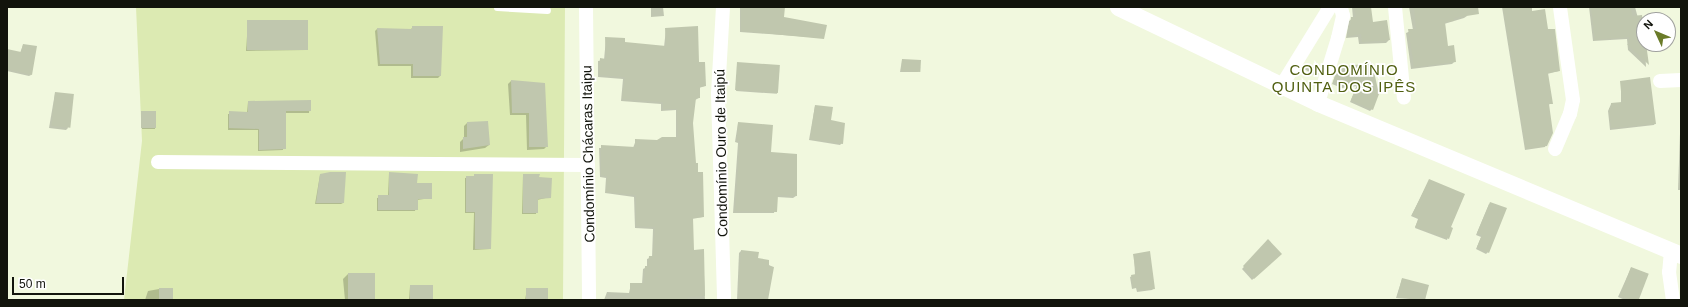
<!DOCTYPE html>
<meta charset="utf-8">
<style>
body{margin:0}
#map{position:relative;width:1688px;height:307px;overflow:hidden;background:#f1f8de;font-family:Arial,sans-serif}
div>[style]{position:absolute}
.green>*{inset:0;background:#dceab2}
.shadow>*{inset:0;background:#0003;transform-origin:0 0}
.building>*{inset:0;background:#c0c7ae;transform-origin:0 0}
.service>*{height:7px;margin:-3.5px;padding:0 3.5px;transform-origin:3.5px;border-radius:3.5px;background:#fff}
.minor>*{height:14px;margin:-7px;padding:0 7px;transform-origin:7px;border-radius:7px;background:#fff}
.tertiary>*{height:17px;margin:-8.5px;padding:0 8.5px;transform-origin:8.5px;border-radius:8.5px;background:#fff}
span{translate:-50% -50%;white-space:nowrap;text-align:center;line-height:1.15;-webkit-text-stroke:3.5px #fff;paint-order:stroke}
.street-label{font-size:14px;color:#12140c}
.neighbourhood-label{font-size:15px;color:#505f10;letter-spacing:1px}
.frame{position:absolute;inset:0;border:8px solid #12140c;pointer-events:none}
.north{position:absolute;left:1636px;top:12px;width:40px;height:40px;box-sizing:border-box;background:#fff;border:1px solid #a0a19e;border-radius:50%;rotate:314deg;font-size:11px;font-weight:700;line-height:16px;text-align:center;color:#12140c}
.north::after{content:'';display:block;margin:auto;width:14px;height:18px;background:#6a7b29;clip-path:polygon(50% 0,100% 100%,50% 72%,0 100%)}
.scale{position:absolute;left:12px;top:277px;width:112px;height:18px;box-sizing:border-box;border:2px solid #12140c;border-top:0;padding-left:5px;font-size:12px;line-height:14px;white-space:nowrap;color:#12140c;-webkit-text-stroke:3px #fff;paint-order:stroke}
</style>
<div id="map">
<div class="green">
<div style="clip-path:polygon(136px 7px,565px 7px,563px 300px,124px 300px,142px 141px)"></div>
</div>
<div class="shadow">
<div style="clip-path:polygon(651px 7px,663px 7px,664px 16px,651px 17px)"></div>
<div style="clip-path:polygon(740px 7px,780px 7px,783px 18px,823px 38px,740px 32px)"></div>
<div style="clip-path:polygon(1352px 7px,1370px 7px,1372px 23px,1389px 40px,1386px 43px,1359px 44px,1358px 37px,1346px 38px,1349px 21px,1353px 18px)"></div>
<div style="clip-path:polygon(1409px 7px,1466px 7px,1467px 16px,1464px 18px,1444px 24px,1447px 47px,1455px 61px,1452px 64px,1411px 69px,1406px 33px,1413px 30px)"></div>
<div style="clip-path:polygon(1502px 7px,1518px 7px,1531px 12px,1547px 30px,1559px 71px,1547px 74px,1552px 103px,1548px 105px,1545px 147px,1525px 150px)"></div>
<div style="clip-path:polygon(1589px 7px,1635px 7px,1645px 44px,1646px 67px,1628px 50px,1627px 39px,1593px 41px)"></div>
<div style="clip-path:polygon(248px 22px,307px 50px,246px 51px)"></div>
<div style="clip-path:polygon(413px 27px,440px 76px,438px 78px,411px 78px,411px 66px,378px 66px,375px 31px,377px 29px,410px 30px)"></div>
<div style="clip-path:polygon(666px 29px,698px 63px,705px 86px,699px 88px,699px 98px,695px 100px,692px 123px,695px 164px,703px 217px,692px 219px,693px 251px,703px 250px,705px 300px,604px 300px,607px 292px,629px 293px,631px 284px,642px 284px,643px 269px,647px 267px,647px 259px,652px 257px,653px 229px,635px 228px,634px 197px,605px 193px,606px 178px,600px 177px,599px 148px,633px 148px,636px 140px,657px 141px,676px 138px,676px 110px,661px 111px,661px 104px,621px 101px,623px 79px,598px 77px,598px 61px,604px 60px,606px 38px,624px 43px,664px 47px)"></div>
<div style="clip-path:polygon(23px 45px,31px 75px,29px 76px,7px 71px,7px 50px,20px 53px)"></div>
<div style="clip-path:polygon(902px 60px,919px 72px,900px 72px)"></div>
<div style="left:738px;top:63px;width:41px;height:28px;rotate:4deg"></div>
<div style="clip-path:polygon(1372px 65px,1372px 109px,1370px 111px,1350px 102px,1357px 86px,1342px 88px,1332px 84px,1338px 68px)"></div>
<div style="clip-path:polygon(1303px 68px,1319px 68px,1315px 76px)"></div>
<div style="clip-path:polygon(511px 81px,544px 84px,547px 146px,544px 149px,527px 150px,526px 115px,510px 115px,508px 84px)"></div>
<div style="clip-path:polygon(1621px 82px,1655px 123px,1654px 125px,1610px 130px,1608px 111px,1611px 104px,1621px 103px)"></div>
<div style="clip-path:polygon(55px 93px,68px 128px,66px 130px,49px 128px)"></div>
<div style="clip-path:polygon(310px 101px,309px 113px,285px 113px,283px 150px,258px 151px,258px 130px,228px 130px,228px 114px,247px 113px,248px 102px)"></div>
<div style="clip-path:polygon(1681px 105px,1681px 190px,1678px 190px)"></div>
<div style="clip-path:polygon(815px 106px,830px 120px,842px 143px,840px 145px,809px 140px)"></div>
<div style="left:142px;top:112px;width:13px;height:17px"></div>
<div style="clip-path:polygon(467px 123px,489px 145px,485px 148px,460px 152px,460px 142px,464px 138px,464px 126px)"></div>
<div style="clip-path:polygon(738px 123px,796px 196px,793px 198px,777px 197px,774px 213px,733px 213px,738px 143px,735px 142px)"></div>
<div style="clip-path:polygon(389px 173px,416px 184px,431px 198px,417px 200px,415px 211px,377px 211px,377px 198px,388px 196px)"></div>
<div style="clip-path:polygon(320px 175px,343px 203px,341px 204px,315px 204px)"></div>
<div style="clip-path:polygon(492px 175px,490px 249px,473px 250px,474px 213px,465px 213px,465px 178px)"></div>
<div style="clip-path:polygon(523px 175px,538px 178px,550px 197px,537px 200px,536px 214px,522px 214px)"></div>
<div style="clip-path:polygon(1429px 181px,1450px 227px,1447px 240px,1415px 228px,1418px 219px,1411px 216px)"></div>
<div style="clip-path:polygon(1489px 204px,1488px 252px,1486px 254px,1476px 249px,1481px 237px,1476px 235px)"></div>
<div style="clip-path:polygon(1268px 241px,1280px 254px,1252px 280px,1242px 269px)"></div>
<div style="clip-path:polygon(741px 251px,773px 267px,767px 300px,737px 300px,739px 253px)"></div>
<div style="clip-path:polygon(1134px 255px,1154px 288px,1152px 290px,1137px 292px,1136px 288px,1132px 289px,1130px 277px,1135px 275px)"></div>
<div style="clip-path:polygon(1631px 268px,1648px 274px,1637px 300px,1625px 300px,1618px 297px)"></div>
<div style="clip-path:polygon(348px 274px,374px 274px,374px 300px,345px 300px,343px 279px)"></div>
<div style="clip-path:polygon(1402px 279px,1428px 286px,1424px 300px,1396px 298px)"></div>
<div style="clip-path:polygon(410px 286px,431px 300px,409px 300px)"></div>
<div style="clip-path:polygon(159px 289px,172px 300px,145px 300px,148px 291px)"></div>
<div style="clip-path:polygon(527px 289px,547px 300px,525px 300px)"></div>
</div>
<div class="building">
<div style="clip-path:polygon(741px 7px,785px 7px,784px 17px,827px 25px,824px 39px,741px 31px)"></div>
<div style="clip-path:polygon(1354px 7px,1371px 7px,1373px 22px,1387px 20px,1390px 40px,1362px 42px,1361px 34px,1349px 36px,1351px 17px,1356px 17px)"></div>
<div style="clip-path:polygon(1414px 7px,1478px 7px,1479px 14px,1454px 18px,1454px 21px,1445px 22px,1448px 46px,1454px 45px,1456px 62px,1414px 67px,1408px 29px,1416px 29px)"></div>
<div style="clip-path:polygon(1503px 7px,1532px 7px,1532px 11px,1545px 9px,1548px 29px,1555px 29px,1560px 71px,1548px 73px,1553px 104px,1549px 104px,1553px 133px,1547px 146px,1526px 149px)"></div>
<div style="clip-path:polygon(1591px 7px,1631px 7px,1632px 16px,1642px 15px,1649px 65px,1627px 44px,1630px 44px,1629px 37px,1595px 40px)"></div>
<div style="left:308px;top:20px;width:30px;height:61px;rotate:90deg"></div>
<div style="clip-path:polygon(412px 26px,443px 26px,441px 76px,413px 76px,413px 64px,380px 64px,377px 28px,412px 29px)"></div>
<div style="clip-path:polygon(698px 26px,699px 62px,705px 62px,706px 86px,700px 87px,700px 98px,696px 98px,693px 123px,696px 163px,698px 163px,698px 172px,703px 172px,704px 217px,693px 218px,694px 250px,704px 249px,705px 296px,687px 297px,688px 300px,630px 300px,630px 283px,644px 283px,645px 266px,648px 266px,649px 256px,653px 256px,655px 227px,636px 226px,636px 195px,606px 192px,607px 176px,601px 175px,601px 145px,635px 147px,635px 139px,657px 140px,662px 137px,678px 137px,677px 109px,663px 109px,663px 102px,622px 99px,625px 77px,599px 75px,600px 58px,606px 59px,605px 37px,625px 38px,625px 42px,666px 46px,665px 28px)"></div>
<div style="clip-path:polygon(23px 44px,37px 46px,32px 75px,7px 69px,7px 49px,21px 52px)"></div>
<div style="left:902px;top:59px;width:19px;height:12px;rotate:3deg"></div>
<div style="left:737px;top:62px;width:43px;height:28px;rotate:4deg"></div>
<div style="clip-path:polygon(1372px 63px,1379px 94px,1373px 110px,1351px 100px,1357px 85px,1344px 87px,1333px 82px,1338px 67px)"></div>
<div style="clip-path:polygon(1303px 67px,1320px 67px,1318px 75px)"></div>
<div style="clip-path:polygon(1650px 77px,1656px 124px,1611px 128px,1609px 108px,1611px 108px,1611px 103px,1622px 102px,1620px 81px)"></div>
<div style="clip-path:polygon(511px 80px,545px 83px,548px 147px,529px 147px,529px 113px,512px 113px)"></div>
<div style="left:55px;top:92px;width:19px;height:34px;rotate:6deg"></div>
<div style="clip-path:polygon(311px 100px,311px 111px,286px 111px,286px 149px,259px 150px,259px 129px,229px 128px,229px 111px,248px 112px,248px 101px)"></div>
<div style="clip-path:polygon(815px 105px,833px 107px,831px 120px,845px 123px,843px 144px,810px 139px)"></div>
<div style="left:141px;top:111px;width:15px;height:17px"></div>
<div style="clip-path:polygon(488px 121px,490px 145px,463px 149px,463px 137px,467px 137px,467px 122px)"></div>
<div style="clip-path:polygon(738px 122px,773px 125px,771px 152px,797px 154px,797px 196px,778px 195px,777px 212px,735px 211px,740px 141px,737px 140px)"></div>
<div style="clip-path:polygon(330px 172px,346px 172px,344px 203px,316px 203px,320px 174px)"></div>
<div style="clip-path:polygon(389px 172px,418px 174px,417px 183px,432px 183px,432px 199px,418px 199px,418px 210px,378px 210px,378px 195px,389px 195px)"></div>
<div style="clip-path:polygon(474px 174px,493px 174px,491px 249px,475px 249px,475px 212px,466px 212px,466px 176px,474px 176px)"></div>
<div style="clip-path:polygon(523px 174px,540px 174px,539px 177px,552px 178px,551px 198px,538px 199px,538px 213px,523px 213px)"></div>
<div style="clip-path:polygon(1429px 179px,1465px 194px,1451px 227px,1453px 228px,1449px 239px,1415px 227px,1419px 218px,1412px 215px)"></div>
<div style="clip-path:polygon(1490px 202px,1507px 208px,1489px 253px,1477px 247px,1482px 235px,1477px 233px)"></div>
<div style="clip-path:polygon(1268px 239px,1282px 254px,1254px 279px,1243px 266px)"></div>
<div style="clip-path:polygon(741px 250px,759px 252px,758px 258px,769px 260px,769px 266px,774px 267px,768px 300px,738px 300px)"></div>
<div style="clip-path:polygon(1150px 251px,1155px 289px,1138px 291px,1137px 287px,1133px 288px,1131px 275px,1136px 274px,1133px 254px)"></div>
<div style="left:1631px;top:267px;width:19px;height:31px;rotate:21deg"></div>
<div style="left:348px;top:273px;width:27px;height:27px"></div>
<div style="clip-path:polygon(1402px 278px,1429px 285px,1425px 300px,1397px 297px)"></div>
<div style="left:410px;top:285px;width:23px;height:15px"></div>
<div style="left:159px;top:288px;width:14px;height:12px"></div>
<div style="left:526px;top:288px;width:22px;height:12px"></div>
</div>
<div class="service">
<div style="left:497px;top:7px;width:50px;rotate:3.4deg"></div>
</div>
<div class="minor">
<div style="left:586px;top:7px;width:293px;rotate:89.4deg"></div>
<div style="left:723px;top:7px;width:87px;rotate:93.3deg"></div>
<div style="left:718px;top:94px;width:206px;rotate:88.3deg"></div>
<div style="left:1395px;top:7px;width:91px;rotate:84.4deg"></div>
<div style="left:1660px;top:81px;width:21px;rotate:-3deg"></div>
<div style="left:1282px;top:85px;width:92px;rotate:-58.4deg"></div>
<div style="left:1318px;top:103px;width:68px;rotate:-72.9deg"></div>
<div style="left:1338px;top:38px;width:23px;rotate:-77deg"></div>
<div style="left:1343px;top:16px;width:9px;rotate:-103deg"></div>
<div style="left:1555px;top:149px;width:38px;rotate:-67deg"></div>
<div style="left:1570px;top:114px;width:14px;rotate:-78deg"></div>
<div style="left:1573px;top:100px;width:94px;rotate:-98deg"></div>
<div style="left:158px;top:162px;width:430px;rotate:0.4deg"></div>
<div style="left:1671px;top:251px;width:21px;rotate:95deg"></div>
<div style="left:1669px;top:272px;width:28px;rotate:82deg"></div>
</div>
<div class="tertiary">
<div style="left:1118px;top:7px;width:222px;rotate:25.6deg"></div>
<div style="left:1318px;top:103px;width:394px;rotate:22.7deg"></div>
</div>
<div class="street-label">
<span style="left:721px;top:153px;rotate:-91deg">Condomínio Ouro de Itaipú</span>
<span style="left:588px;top:154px;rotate:-91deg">Condomínio Chácaras Itaipu</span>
</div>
<div class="neighbourhood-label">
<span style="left:1344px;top:78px">CONDOMÍNIO<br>QUINTA DOS IPÊS</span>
</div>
<div class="frame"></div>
<div class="north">N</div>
<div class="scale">50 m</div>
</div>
